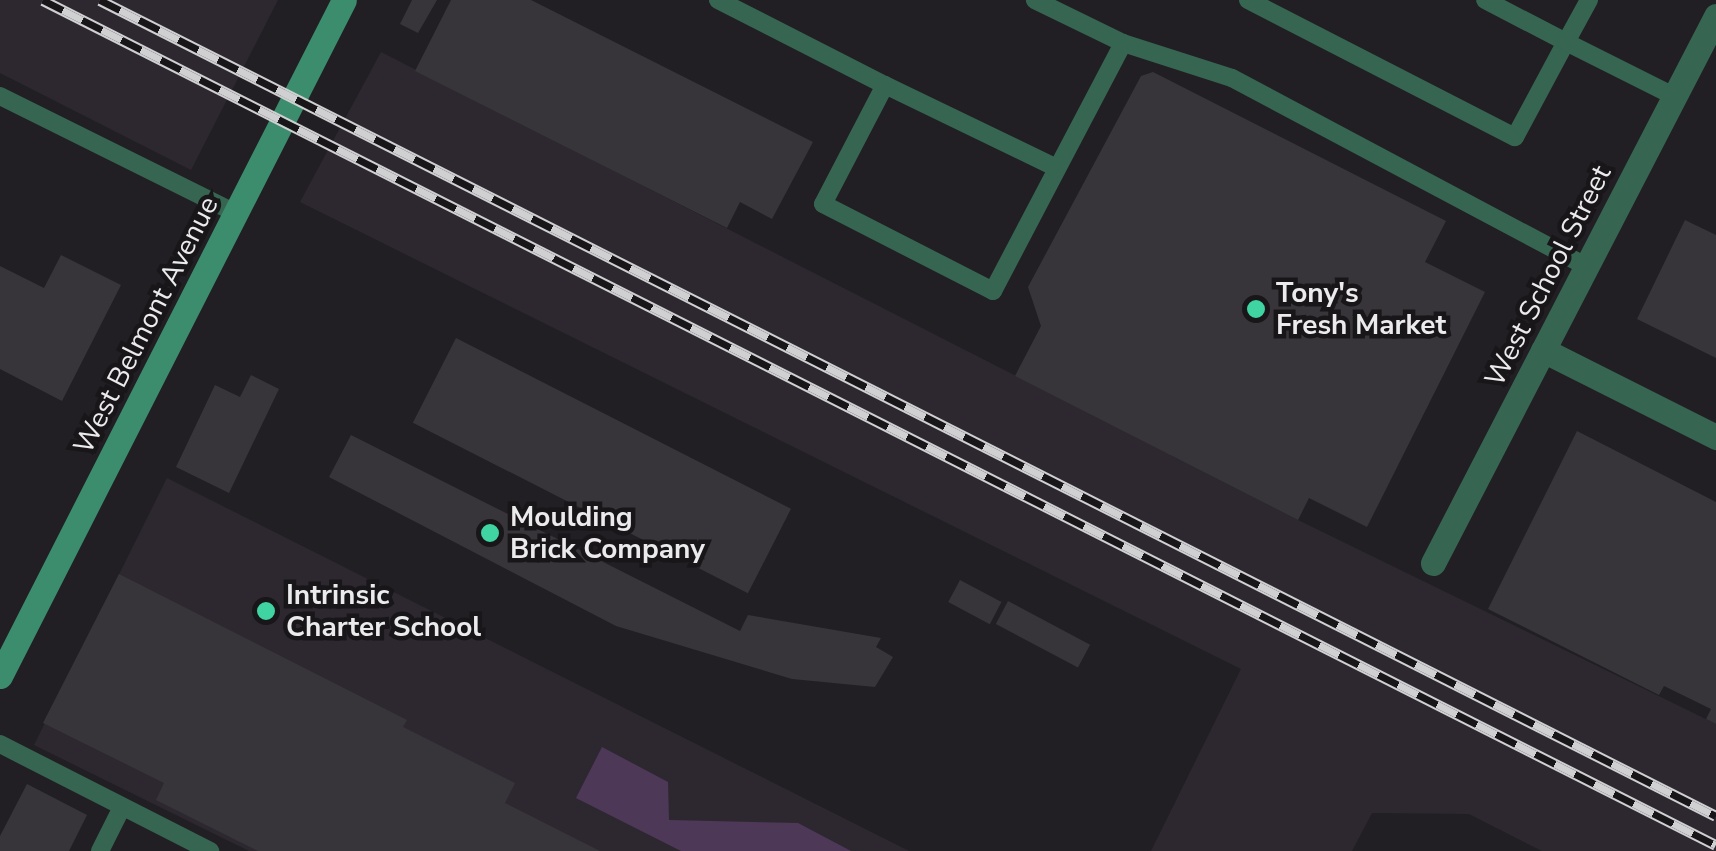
<!DOCTYPE html>
<style>
body{margin:0}
#map{position:relative;width:1716px;height:851px;overflow:hidden;background:#211f23;font-family:"Nunito Sans",sans-serif}
div>[style]{position:absolute}
.built>*{inset:0;background:#2d2830}
.green>*{inset:0;background:#4d3858}
.building>*{inset:0;background:#373539;transform-origin:0 0}
.service>*{height:18px;margin:-9px;padding:0 9px;transform-origin:9px;border-radius:9px;background:#366652}
.minor>*{height:25px;margin:-12.5px;padding:0 12.5px;transform-origin:12.5px;border-radius:12.5px;background:#366652}
.secondary>*{height:25px;margin:-12.5px;padding:0 12.5px;transform-origin:12.5px;border-radius:12.5px;background:#3b8d6e}
.rail>*{height:11px;margin-top:-5.5px;transform-origin:0;background:repeating-linear-gradient(90deg,#181619 0 22px,#d0cfd1 0 44px);box-sizing:border-box;border-block:2px solid #d0cfd1}
.dots>*{width:28px;height:28px;translate:-50% -50%;box-sizing:border-box;border:5px solid #181619;border-radius:50%}
span{translate:-50% -50%;white-space:nowrap;text-align:center;line-height:1.15;-webkit-text-stroke:9px #181619;paint-order:stroke}
.street-label{font-size:28px;color:#ebeaec}
.poi-label{font-size:28px;color:#ebeaec;font-weight:700}
.left{translate:0 -50%;text-align:left}
</style>
<div id="map">
<div class="built">
<div style="clip-path:polygon(0 0,278px 0,191px 170px,0 73px)"></div>
<div style="clip-path:polygon(381px 52px,1298px 520px,1716px 724px,1716px 851px,1542px 851px,1469px 814px,1372px 813px,1352px 851px,1151px 851px,1241px 669px,300px 202px)"></div>
<div style="clip-path:polygon(167px 478px,909px 851px,249px 851px,34px 745px)"></div>
</div>
<div class="green">
<div style="clip-path:polygon(602px 747px,668px 782px,669px 820px,798px 823px,851px 851px,681px 851px,576px 798px)"></div>
</div>
<div class="building">
<div style="clip-path:polygon(412px 0,437px 0,418px 33px,400px 24px)"></div>
<div style="clip-path:polygon(451px 0,531px 0,813px 142px,772px 219px,740px 202px,727px 228px,415px 71px)"></div>
<div style="clip-path:polygon(1153px 72px,1446px 221px,1425px 262px,1485px 292px,1367px 527px,1309px 498px,1298px 520px,1015px 376px,1041px 326px,1028px 287px,1141px 76px)"></div>
<div style="clip-path:polygon(1685px 220px,1716px 235px,1716px 358px,1637px 319px)"></div>
<div style="clip-path:polygon(61px 255px,121px 285px,62px 401px,0 369px,0 266px,44px 288px)"></div>
<div style="left:456px;top:338px;width:376px;height:95px;rotate:27deg"></div>
<div style="clip-path:polygon(251px 375px,279px 389px,229px 493px,176px 467px,215px 385px,240px 397px)"></div>
<div style="clip-path:polygon(1577px 431px,1716px 502px,1716px 724px,1706px 719px,1711px 709px,1664px 686px,1659px 695px,1488px 609px)"></div>
<div style="clip-path:polygon(351px 435px,740px 631px,748px 615px,881px 638px,876px 647px,893px 657px,875px 687px,792px 679px,616px 626px,329px 477px)"></div>
<div style="clip-path:polygon(119px 574px,407px 720px,403px 727px,515px 783px,505px 803px,600px 851px,258px 851px,156px 800px,164px 783px,43px 723px)"></div>
<div style="left:960px;top:580px;width:47px;height:25px;rotate:28deg"></div>
<div style="left:1008px;top:601px;width:93px;height:26px;rotate:28deg"></div>
<div style="clip-path:polygon(27px 784px,87px 815px,69px 851px,0 851px,0 836px)"></div>
</div>
<div class="service">
<div style="left:718px;top:0;width:187px;rotate:27deg"></div>
<div style="left:885px;top:85px;width:134px;rotate:117.5deg"></div>
<div style="left:823px;top:204px;width:191px;rotate:27.1deg"></div>
<div style="left:993px;top:291px;width:280px;rotate:-62.3deg"></div>
<div style="left:1123px;top:43px;width:98px;rotate:-154deg"></div>
<div style="left:1248px;top:0;width:300px;rotate:27.2deg"></div>
<div style="left:1515px;top:137px;width:108px;rotate:-61.8deg"></div>
<div style="left:1566px;top:42px;width:91px;rotate:-152.6deg"></div>
<div style="left:1589px;top:0;width:48px;rotate:118.7deg"></div>
<div style="left:1566px;top:42px;width:121px;rotate:26.6deg"></div>
<div style="left:1123px;top:43px;width:114px;rotate:17.8deg"></div>
<div style="left:1232px;top:78px;width:401px;rotate:28deg"></div>
<div style="left:885px;top:85px;width:191px;rotate:25.8deg"></div>
<div style="left:0;top:96px;width:263px;rotate:26.4deg"></div>
<div style="left:0;top:744px;width:236px;rotate:27deg"></div>
<div style="left:100px;top:851px;width:49px;rotate:-63.4deg"></div>
</div>
<div class="minor">
<div style="left:1543px;top:350px;width:194px;rotate:26.7deg"></div>
<div style="left:1433px;top:563px;width:616px;rotate:-62.64deg"></div>
</div>
<div class="secondary">
<div style="left:0;top:676px;width:758px;rotate:-63.03deg"></div>
</div>
<div class="rail">
<div style="left:43px;top:0;width:1874px;rotate:26.8deg"></div>
<div style="left:100px;top:0;width:1810px;rotate:26.79deg"></div>
</div>
<div class="dots">
<div style="left:1256px;top:309px;background:#3fd4a2"></div>
<div style="left:490px;top:533px;background:#3fd4a2"></div>
<div style="left:266px;top:611px;background:#3fd4a2"></div>
</div>
<div class="street-label">
<span style="left:1548px;top:276px;rotate:-63deg">West School Street</span>
<span style="left:146px;top:325px;rotate:-63deg">West Belmont Avenue</span>
</div>
<div class="poi-label">
<span class="left" style="left:1276px;top:309px">Tony's<br>Fresh Market</span>
<span class="left" style="left:510px;top:533px">Moulding<br>Brick Company</span>
<span class="left" style="left:286px;top:611px">Intrinsic<br>Charter School</span>
</div>
</div>
